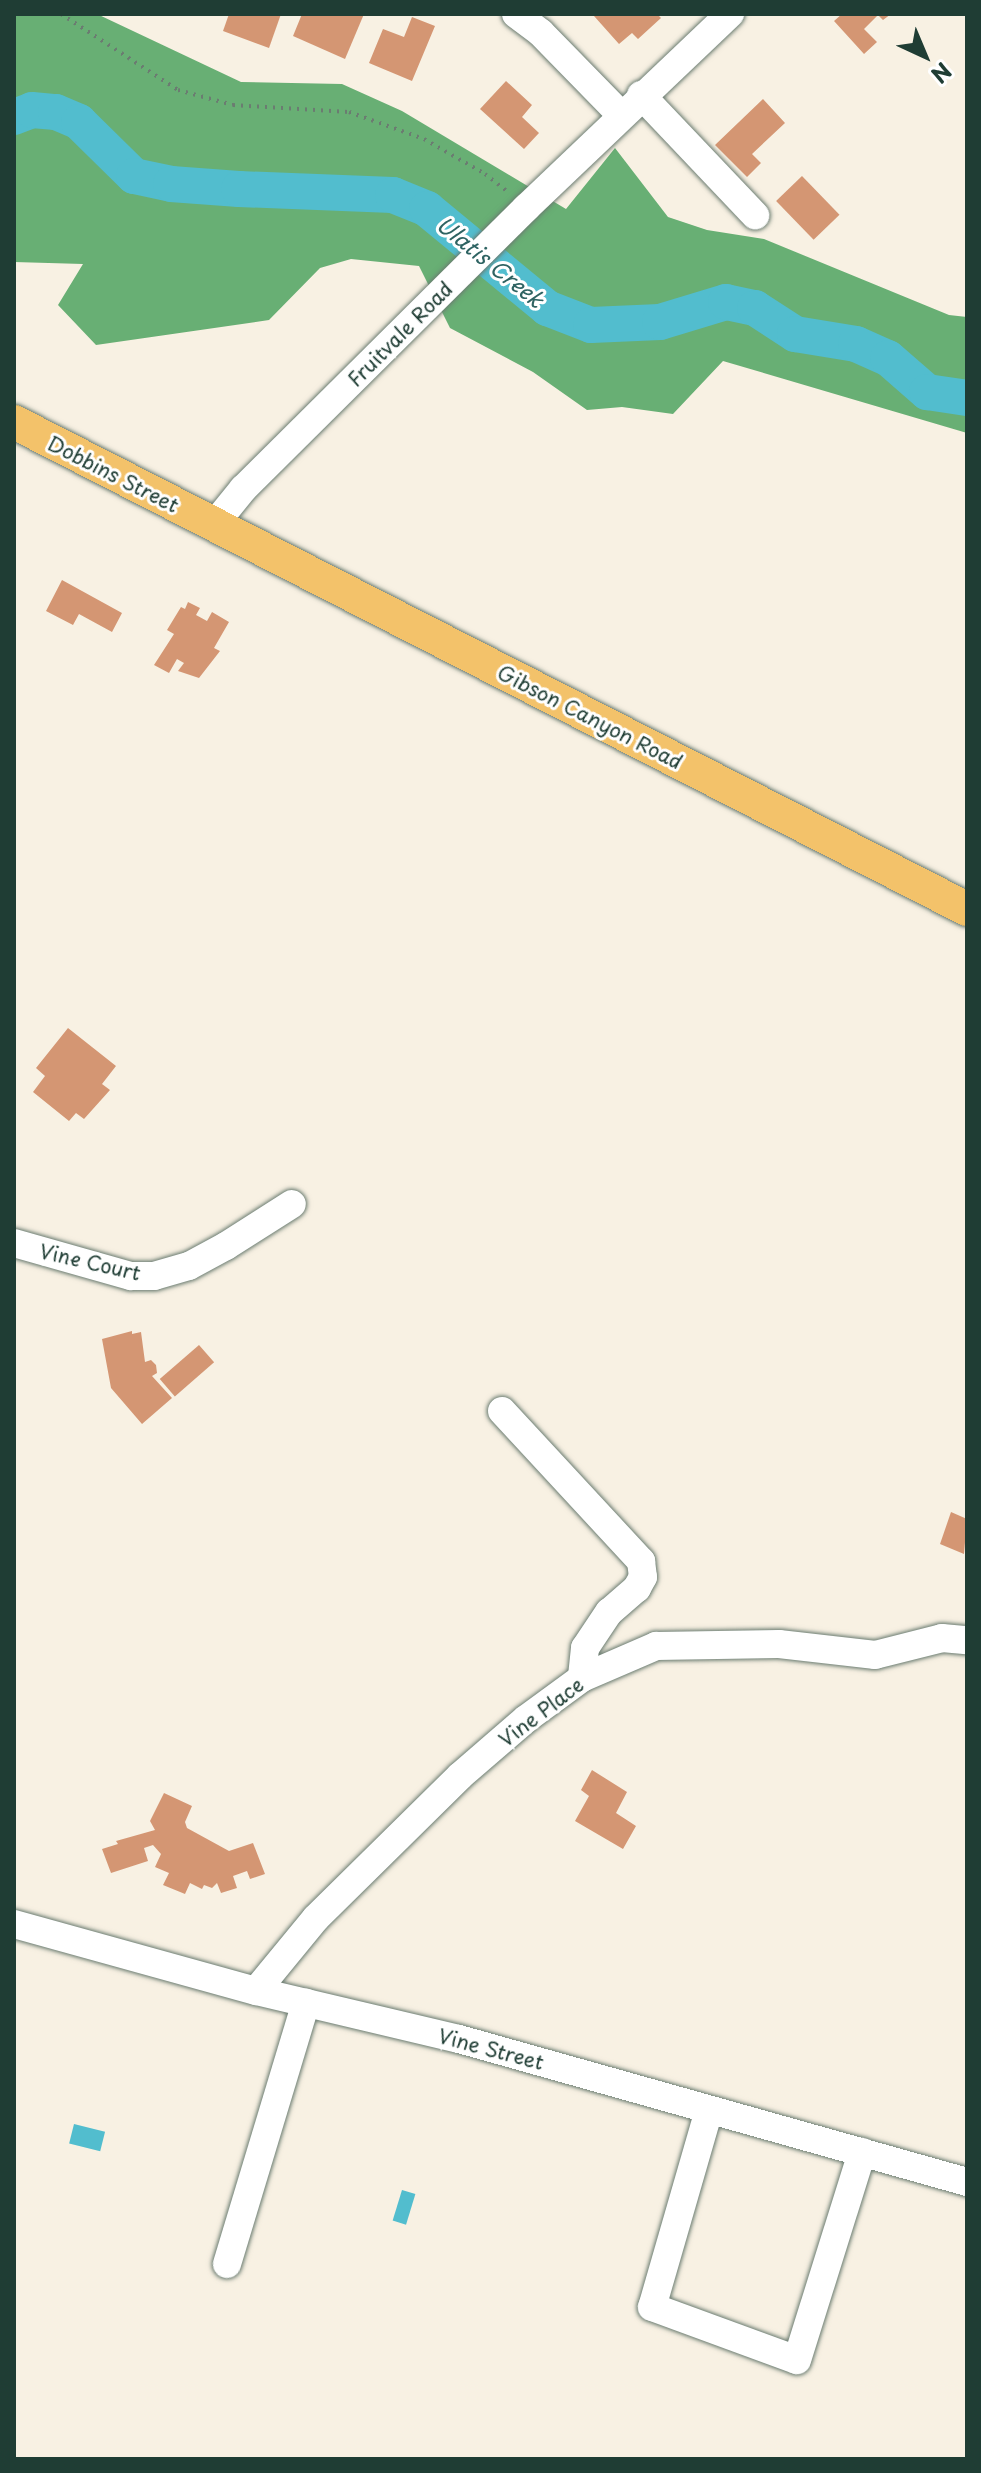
<!DOCTYPE html>
<style>
body{margin:0}
#map{position:relative;width:981px;height:2473px;overflow:hidden;background:#f8f1e3;font-family:"Playpen Sans",sans-serif}
div>[style]{position:absolute}
.forest>*{inset:0;background:#68af74}
.water>*{inset:0;background:#52bdce;transform-origin:0 0}
.river>*{height:36px;margin:-18px;padding:0 18px;transform-origin:18px;border-radius:18px;background:#52bdce}
.building>*{inset:0;background:#d49673;transform-origin:0 0}
.path>*{height:4px;margin-top:-2px;transform-origin:0;background:repeating-linear-gradient(90deg,#6b7c71 0 2px,transparent 0 8px)}
.roads{filter:drop-shadow(0 0 2px #6b7c71) drop-shadow(0 0 2px #6b7c71)}
.minor>*{height:28px;margin:-14px;padding:0 14px;transform-origin:14px;border-radius:14px;background:#fff}
.major>*{height:34px;margin:-17px;padding:0 17px;transform-origin:17px;border-radius:17px;background:#f3c26a}
span{translate:-50% -50%;white-space:nowrap;text-align:center;line-height:1.15;-webkit-text-stroke:6px #fff;paint-order:stroke}
.street-label{font-size:20px;color:#1f3d34}
.water-label{font-size:22px;color:#2e6362;font-style:italic}
.frame{position:absolute;inset:0;border:16px solid #1f3d34;pointer-events:none}
.north{position:absolute;left:885px;top:16px;width:80px;height:80px;-webkit-text-stroke:6px #fff;paint-order:stroke;rotate:136deg;font-size:22px;font-weight:700;line-height:32px;text-align:center;color:#1f3d34}
.north::after{content:'';display:block;margin:auto;width:28px;height:36px;background:#1f3d34;clip-path:polygon(50% 0,100% 100%,50% 72%,0 100%)}
</style>
<div id="map">
<div class="forest">
<div style="clip-path:polygon(14px 14px,97px 14px,241px 82px,342px 84px,402px 111px,566px 209px,615px 148px,668px 217px,707px 230px,764px 239px,949px 315px,967px 317px,967px 433px,723px 361px,673px 414px,622px 407px,587px 410px,533px 372px,450px 328px,419px 266px,351px 259px,320px 268px,269px 320px,96px 345px,58px 305px,83px 264px,14px 262px)"></div>
</div>
<div class="water">
<div style="left:74px;top:2124px;width:32px;height:20px;rotate:14deg"></div>
<div style="left:402px;top:2190px;width:14px;height:32px;rotate:17deg"></div>
</div>
<div class="river">
<div style="left:14px;top:117px;width:19px;rotate:-21deg"></div>
<div style="left:32px;top:110px;width:24px;rotate:5deg"></div>
<div style="left:56px;top:112px;width:25px;rotate:23deg"></div>
<div style="left:79px;top:122px;width:77px;rotate:44.5deg"></div>
<div style="left:134px;top:176px;width:38px;rotate:12deg"></div>
<div style="left:171px;top:184px;width:68px;rotate:4.2deg"></div>
<div style="left:239px;top:189px;width:154px;rotate:2.2deg"></div>
<div style="left:393px;top:195px;width:37px;rotate:22deg"></div>
<div style="left:427px;top:209px;width:156px;rotate:39.5deg"></div>
<div style="left:547px;top:308px;width:47px;rotate:21.1deg"></div>
<div style="left:591px;top:325px;width:69px;rotate:-2.5deg"></div>
<div style="left:660px;top:322px;width:69px;rotate:-16.9deg"></div>
<div style="left:726px;top:302px;width:30px;rotate:12deg"></div>
<div style="left:755px;top:308px;width:48px;rotate:33deg"></div>
<div style="left:795px;top:334px;width:62px;rotate:9.3deg"></div>
<div style="left:856px;top:344px;width:35px;rotate:24deg"></div>
<div style="left:888px;top:358px;width:52px;rotate:41.1deg"></div>
<div style="left:927px;top:392px;width:40px;rotate:8.5deg"></div>
</div>
<div class="building">
<div style="clip-path:polygon(229px 14px,281px 14px,269px 48px,223px 31px)"></div>
<div style="clip-path:polygon(302px 14px,364px 14px,345px 59px,293px 36px)"></div>
<div style="clip-path:polygon(597px 14px,657px 14px,661px 18px,638px 39px,632px 33px,619px 44px,594px 16px)"></div>
<div style="clip-path:polygon(842px 14px,891px 14px,883px 20px,878px 15px,864px 29px,877px 42px,864px 54px,834px 21px)"></div>
<div style="clip-path:polygon(412px 17px,435px 26px,412px 81px,369px 63px,383px 29px,404px 37px)"></div>
<div style="clip-path:polygon(506px 81px,532px 105px,522px 117px,539px 133px,524px 149px,480px 109px)"></div>
<div style="clip-path:polygon(763px 99px,785px 123px,752px 154px,761px 163px,747px 177px,715px 145px)"></div>
<div style="left:802px;top:176px;width:54px;height:36px;rotate:46deg"></div>
<div style="clip-path:polygon(62px 580px,122px 613px,112px 632px,79px 614px,73px 625px,46px 611px)"></div>
<div style="clip-path:polygon(188px 602px,200px 608px,196px 615px,207px 621px,212px 612px,229px 622px,214px 648px,220px 651px,199px 678px,178px 671px,184px 663px,177px 659px,169px 673px,154px 665px,174px 634px,167px 630px,181px 607px,185px 609px)"></div>
<div style="clip-path:polygon(68px 1028px,116px 1066px,102px 1084px,110px 1090px,84px 1119px,76px 1113px,69px 1121px,33px 1092px,45px 1076px,36px 1068px)"></div>
<div style="clip-path:polygon(132px 1331px,132px 1334px,141px 1332px,145px 1362px,151px 1360px,156px 1365px,157px 1373px,152px 1376px,172px 1398px,142px 1424px,111px 1388px,102px 1339px)"></div>
<div style="left:199px;top:1345px;width:23px;height:52px;rotate:49deg"></div>
<div style="clip-path:polygon(951px 1512px,967px 1519px,964px 1554px,940px 1544px)"></div>
<div style="clip-path:polygon(592px 1770px,627px 1792px,616px 1813px,636px 1826px,623px 1849px,575px 1821px,589px 1796px,581px 1790px)"></div>
<div style="clip-path:polygon(164px 1793px,192px 1806px,185px 1822px,187px 1828px,229px 1851px,253px 1843px,265px 1874px,250px 1879px,247px 1871px,233px 1876px,237px 1888px,221px 1893px,217px 1883px,212px 1888px,204px 1885px,202px 1889px,190px 1883px,185px 1894px,163px 1885px,169px 1873px,155px 1867px,161px 1854px,153px 1845px,144px 1848px,148px 1861px,111px 1873px,102px 1849px,118px 1844px,116px 1841px,155px 1830px,150px 1821px)"></div>
</div>
<div class="path">
<div style="left:61px;top:14px;width:140px;rotate:33deg"></div>
<div style="left:178px;top:90px;width:57px;rotate:15.3deg"></div>
<div style="left:233px;top:105px;width:116px;rotate:3.5deg"></div>
<div style="left:349px;top:112px;width:80px;rotate:19.8deg"></div>
<div style="left:424px;top:139px;width:70px;rotate:29.8deg"></div>
<div style="left:485px;top:174px;width:31px;rotate:38deg"></div>
</div>
<div class="roads">
<div class="minor">
<div style="left:516px;top:14px;width:31px;rotate:37deg"></div>
<div style="left:541px;top:33px;width:115px;rotate:45.7deg"></div>
<div style="left:641px;top:95px;width:166px;rotate:46.5deg"></div>
<div style="left:213px;top:526px;width:48px;rotate:-51deg"></div>
<div style="left:243px;top:489px;width:399px;rotate:-44.8deg"></div>
<div style="left:526px;top:208px;width:282px;rotate:-43.6deg"></div>
<div style="left:14px;top:1243px;width:122px;rotate:15.8deg"></div>
<div style="left:131px;top:1276px;width:23px"></div>
<div style="left:154px;top:1276px;width:36px;rotate:-16deg"></div>
<div style="left:189px;top:1266px;width:42px;rotate:-28.4deg"></div>
<div style="left:226px;top:1246px;width:78px;rotate:-32.5deg"></div>
<div style="left:502px;top:1411px;width:205px;rotate:47.2deg"></div>
<div style="left:641px;top:1561px;width:16px;rotate:83deg"></div>
<div style="left:643px;top:1577px;width:13px;rotate:119deg"></div>
<div style="left:637px;top:1588px;width:37px;rotate:139deg"></div>
<div style="left:609px;top:1612px;width:43px;rotate:123.7deg"></div>
<div style="left:585px;top:1648px;width:30px;rotate:96deg"></div>
<div style="left:14px;top:1924px;width:251px;rotate:15.5deg"></div>
<div style="left:256px;top:1991px;width:209px;rotate:13.3deg"></div>
<div style="left:459px;top:2039px;width:528px;rotate:15.72deg"></div>
<div style="left:256px;top:1991px;width:94px;rotate:-50.6deg"></div>
<div style="left:316px;top:1918px;width:202px;rotate:-44.6deg"></div>
<div style="left:460px;top:1776px;width:87px;rotate:-40.8deg"></div>
<div style="left:526px;top:1719px;width:69px;rotate:-36.2deg"></div>
<div style="left:582px;top:1678px;width:81px;rotate:-23.4deg"></div>
<div style="left:656px;top:1646px;width:123px;rotate:-0.9deg"></div>
<div style="left:779px;top:1644px;width:97px;rotate:6.5deg"></div>
<div style="left:875px;top:1655px;width:69px;rotate:-14.2deg"></div>
<div style="left:942px;top:1638px;width:25px;rotate:5deg"></div>
<div style="left:709px;top:2110px;width:205px;rotate:106.1deg"></div>
<div style="left:652px;top:2307px;width:154px;rotate:20.1deg"></div>
<div style="left:797px;top:2360px;width:218px;rotate:-72.6deg"></div>
<div style="left:227px;top:2264px;width:273px;rotate:-73.2deg"></div>
</div>
<div class="major">
<div style="left:14px;top:422px;width:1070px;rotate:27.07deg"></div>
</div>
</div>
<div class="street-label">
<span style="left:400px;top:334px;rotate:-45deg">Fruitvale Road</span>
<span style="left:113px;top:474px;rotate:27deg">Dobbins Street</span>
<span style="left:590px;top:717px;rotate:27deg">Gibson Canyon Road</span>
<span style="left:90px;top:1262px;rotate:13deg">Vine Court</span>
<span style="left:541px;top:1712px;rotate:-37deg">Vine Place</span>
<span style="left:491px;top:2049px;rotate:15deg">Vine Street</span>
</div>
<div class="water-label">
<span style="left:491px;top:261px;rotate:39deg">Ulatis Creek</span>
</div>
<div class="frame"></div>
<div class="north">N</div>
</div>
